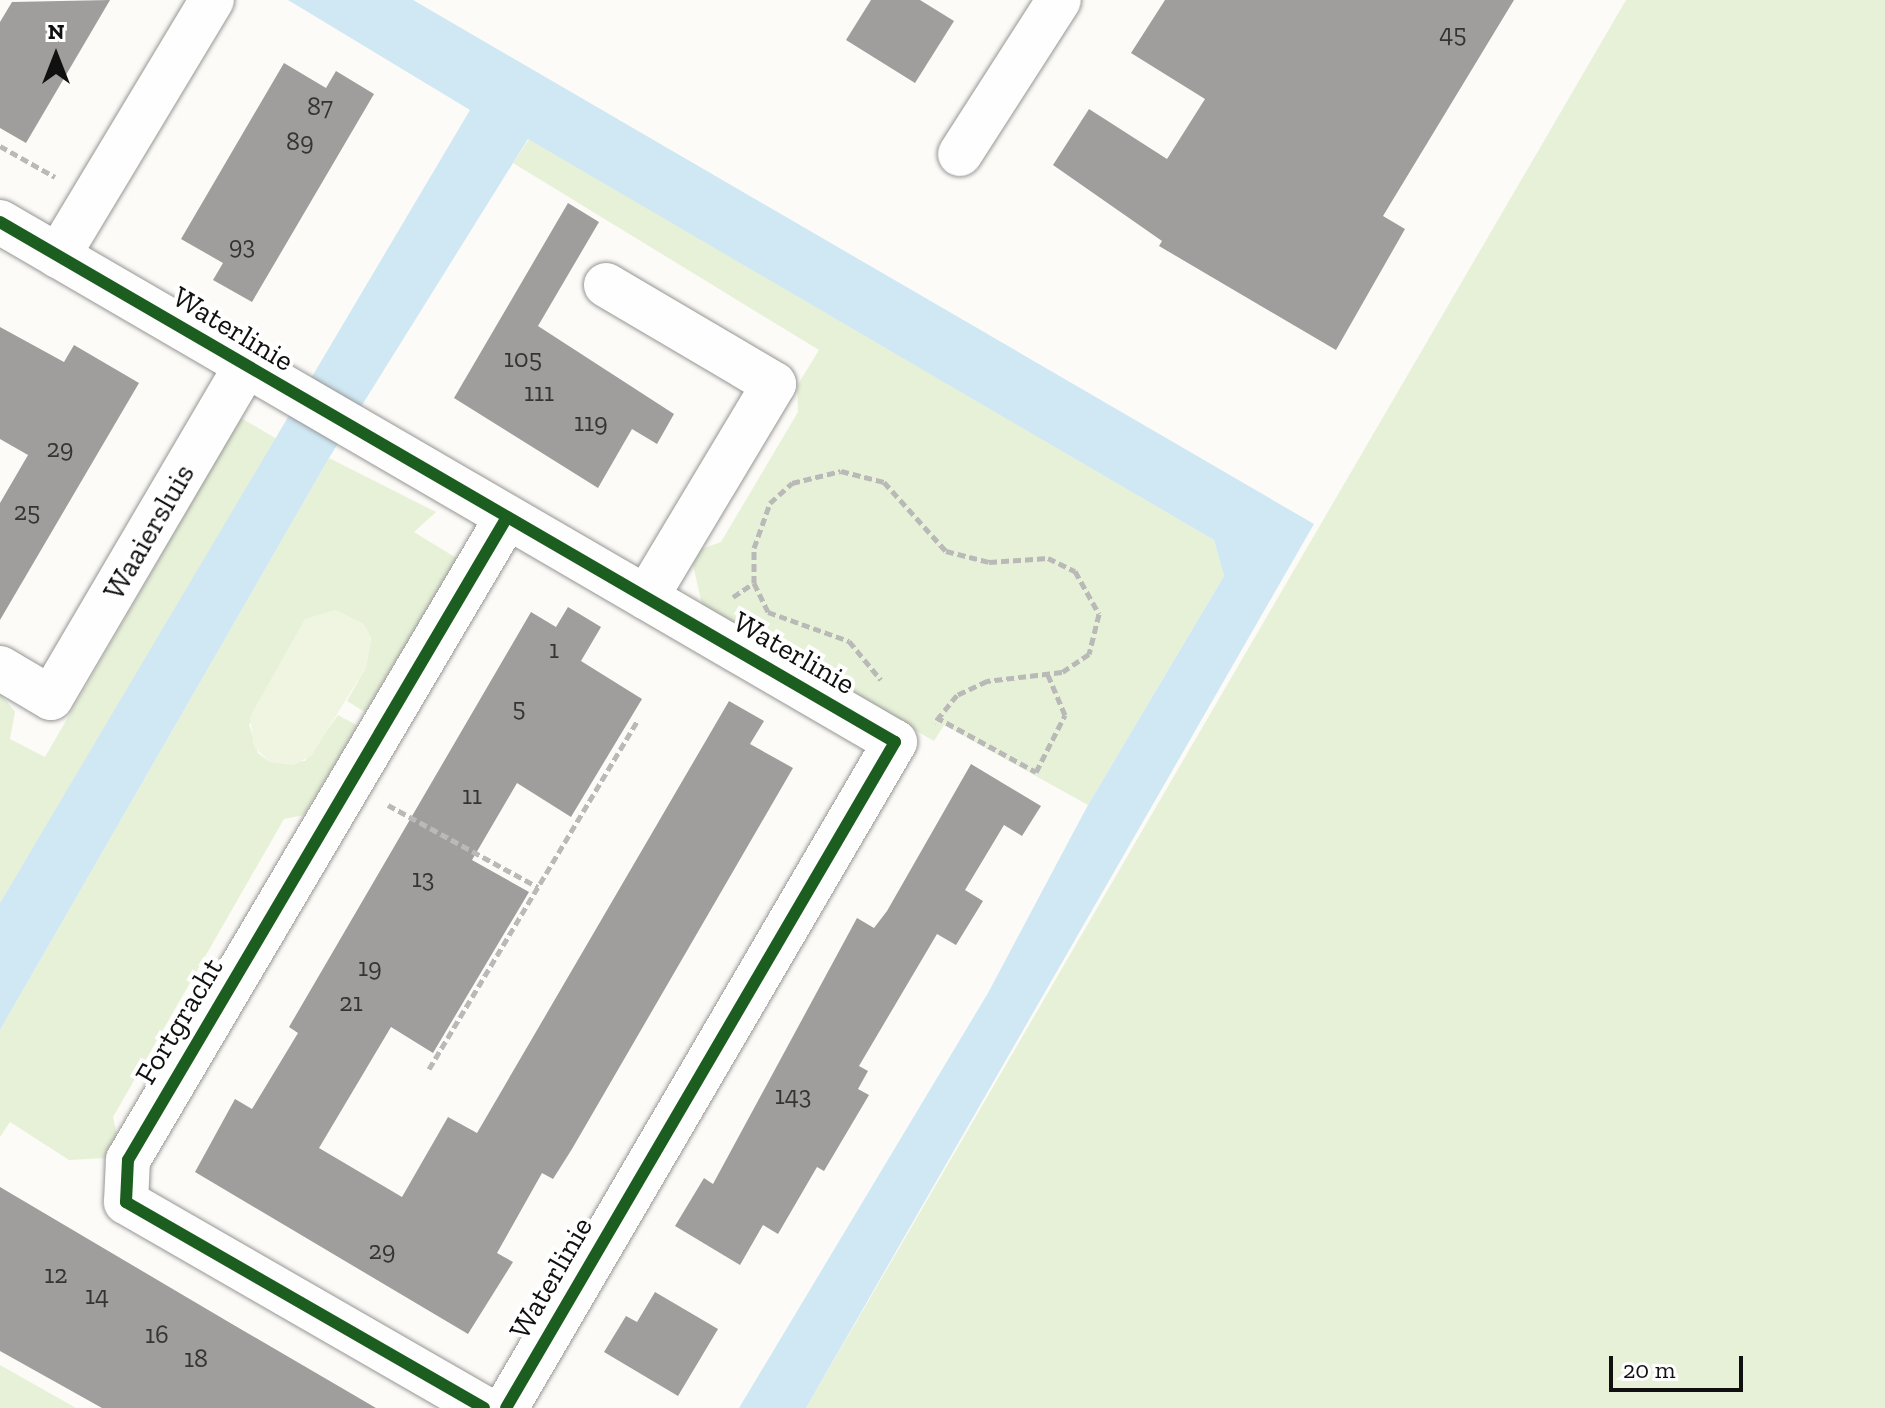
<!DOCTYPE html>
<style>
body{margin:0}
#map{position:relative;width:1885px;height:1408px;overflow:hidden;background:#fcfbf7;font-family:"Zilla Slab",serif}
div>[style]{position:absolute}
.green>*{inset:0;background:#e7f1d8}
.pitch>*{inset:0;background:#f0f5e2}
.water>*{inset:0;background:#cfe8f4}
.building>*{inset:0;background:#a09e9c}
.path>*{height:5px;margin-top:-2.5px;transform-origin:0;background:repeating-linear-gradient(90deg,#b9b9b8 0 8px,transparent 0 12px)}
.roads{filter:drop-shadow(0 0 2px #969694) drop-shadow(0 0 2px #969694)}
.minor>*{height:44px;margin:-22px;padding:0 22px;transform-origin:22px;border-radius:22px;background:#fffefe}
.cycleway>*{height:12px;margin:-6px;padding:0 6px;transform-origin:6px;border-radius:6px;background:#1b5e20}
span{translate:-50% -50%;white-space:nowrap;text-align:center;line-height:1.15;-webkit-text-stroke:8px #fff;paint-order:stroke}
.number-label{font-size:26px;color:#343433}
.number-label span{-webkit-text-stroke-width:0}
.street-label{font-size:30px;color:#101010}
.north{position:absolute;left:16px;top:16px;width:80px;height:80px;-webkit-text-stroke:6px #fff;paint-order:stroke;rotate:0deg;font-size:22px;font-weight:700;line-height:32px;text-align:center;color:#101010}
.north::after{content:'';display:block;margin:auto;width:28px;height:36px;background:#101010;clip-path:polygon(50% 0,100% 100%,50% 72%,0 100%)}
.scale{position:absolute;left:1609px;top:1356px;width:134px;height:36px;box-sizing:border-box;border:4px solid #101010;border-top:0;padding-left:10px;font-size:24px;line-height:28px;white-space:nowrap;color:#101010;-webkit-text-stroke:6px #fff;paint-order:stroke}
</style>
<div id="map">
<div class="green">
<div style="clip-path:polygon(1626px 0,1885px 0,1885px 1408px,806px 1408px)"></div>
<div style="clip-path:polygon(529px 139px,1214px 540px,1224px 576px,1088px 805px,944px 725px,934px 741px,703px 609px,693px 565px,701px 549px,721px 542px,798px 412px,797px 386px,819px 350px,513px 163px)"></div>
<div style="clip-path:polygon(241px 418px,277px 439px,0 903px,0 693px,15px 712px,10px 739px,45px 757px)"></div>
<div style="clip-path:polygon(329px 458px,436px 512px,414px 532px,458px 559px,365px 712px,347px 701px,366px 667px,371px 638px,249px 724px,258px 753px,270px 762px,305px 761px,338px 715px,358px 726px,304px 815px,284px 819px,113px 1117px,117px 1135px,106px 1158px,69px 1160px,10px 1122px,0 1137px,0 1030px)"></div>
<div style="clip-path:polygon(0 1365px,76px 1408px,0 1408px)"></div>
</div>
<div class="pitch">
<div style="clip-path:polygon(335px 610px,364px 624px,371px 638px,366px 667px,312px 755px,294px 765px,270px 762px,254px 747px,250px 717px,305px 619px)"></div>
</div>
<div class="water">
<div style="clip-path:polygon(288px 0,413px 0,1314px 524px,806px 1408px,739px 1408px,988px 993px,1088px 805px,1224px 576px,1214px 540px,528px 139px,329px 458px,0 1030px,0 903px,470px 110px)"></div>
</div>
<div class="building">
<div style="clip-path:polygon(110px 0,26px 143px,0 128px,0 22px,12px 2px)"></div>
<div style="clip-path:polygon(871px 0,920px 0,954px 21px,915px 83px,846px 40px)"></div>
<div style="clip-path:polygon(1165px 0,1514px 0,1383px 216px,1405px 229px,1336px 350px,1159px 246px,1162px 241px,1053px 165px,1089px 109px,1167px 159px,1205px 99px,1131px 53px)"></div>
<div style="clip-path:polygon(284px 63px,326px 88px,336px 71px,374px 94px,252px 302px,213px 280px,223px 263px,181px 239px)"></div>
<div style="clip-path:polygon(568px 203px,599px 222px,538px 326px,674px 414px,657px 444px,632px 429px,598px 488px,454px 398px)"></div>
<div style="clip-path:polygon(0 327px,64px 362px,74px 345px,139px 383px,0 620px,0 503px,28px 455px,0 439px)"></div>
<div style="clip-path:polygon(568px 607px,601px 627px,581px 661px,642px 699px,571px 817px,517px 783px,472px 860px,529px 892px,433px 1053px,391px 1027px,319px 1148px,402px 1197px,448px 1117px,477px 1133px,729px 701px,764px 721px,750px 744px,793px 768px,572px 1149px,553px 1179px,542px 1173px,497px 1253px,513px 1262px,468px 1334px,195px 1172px,235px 1099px,252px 1109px,298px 1033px,289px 1027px,531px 612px,556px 627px)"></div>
<div style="clip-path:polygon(971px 764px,1041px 806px,1022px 836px,1004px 825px,965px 890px,983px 901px,956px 945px,937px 934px,859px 1066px,868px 1071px,858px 1089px,869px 1095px,824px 1171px,817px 1167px,778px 1234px,763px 1225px,740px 1265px,675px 1226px,704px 1178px,713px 1184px,857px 918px,874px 928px,887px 911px)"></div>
<div style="clip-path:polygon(0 1187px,232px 1324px,376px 1408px,102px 1408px,0 1351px)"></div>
<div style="clip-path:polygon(655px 1292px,718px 1329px,678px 1396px,604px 1352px,626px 1316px,637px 1322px)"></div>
</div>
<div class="path">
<div style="left:0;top:146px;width:63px;rotate:29.4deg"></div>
<div style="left:754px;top:583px;width:32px;rotate:64deg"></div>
<div style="left:768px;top:612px;width:86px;rotate:19.7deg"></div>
<div style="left:849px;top:641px;width:50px;rotate:50.6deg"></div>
<div style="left:733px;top:597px;width:25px;rotate:-34deg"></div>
<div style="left:754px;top:583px;width:35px;rotate:-90deg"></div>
<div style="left:754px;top:548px;width:48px;rotate:-70.4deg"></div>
<div style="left:770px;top:503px;width:30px;rotate:-42deg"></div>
<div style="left:792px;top:483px;width:50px;rotate:-13.8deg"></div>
<div style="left:841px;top:471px;width:44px;rotate:14.3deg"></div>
<div style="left:884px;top:482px;width:93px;rotate:48.1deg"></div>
<div style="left:946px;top:551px;width:44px;rotate:14.3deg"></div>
<div style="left:989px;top:562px;width:59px;rotate:-3.9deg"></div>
<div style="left:1048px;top:558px;width:30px;rotate:26deg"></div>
<div style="left:1075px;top:571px;width:49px;rotate:60.8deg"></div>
<div style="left:1099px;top:614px;width:41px;rotate:104deg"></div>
<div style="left:1089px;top:654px;width:32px;rotate:146deg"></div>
<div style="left:1062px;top:672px;width:76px;rotate:173.2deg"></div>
<div style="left:987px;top:681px;width:33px;rotate:155deg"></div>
<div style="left:957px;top:695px;width:36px;rotate:129deg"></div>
<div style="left:936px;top:717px;width:114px;rotate:28.8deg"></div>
<div style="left:1036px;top:772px;width:64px;rotate:-63deg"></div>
<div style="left:1065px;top:715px;width:43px;rotate:-113deg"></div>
<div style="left:388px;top:805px;width:171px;rotate:28.7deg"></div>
<div style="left:429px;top:1069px;width:405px;rotate:-59.1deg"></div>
</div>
<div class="roads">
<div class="minor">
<div style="left:960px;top:154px;width:183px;rotate:-57.3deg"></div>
<div style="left:0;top:222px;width:1035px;rotate:30.16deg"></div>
<div style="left:895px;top:742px;width:771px;rotate:120.29deg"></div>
<div style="left:58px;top:256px;width:299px;rotate:-59deg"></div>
<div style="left:606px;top:285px;width:195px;rotate:30.5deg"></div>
<div style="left:774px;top:384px;width:249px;rotate:120.9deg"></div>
<div style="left:0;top:668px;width:59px;rotate:30.5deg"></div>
<div style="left:51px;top:698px;width:385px;rotate:-59.6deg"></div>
<div style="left:484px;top:1408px;width:413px;rotate:-150.1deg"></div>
<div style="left:126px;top:1202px;width:42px;rotate:-87.3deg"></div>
<div style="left:128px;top:1160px;width:746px;rotate:-59.48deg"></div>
</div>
</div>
<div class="cycleway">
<div style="left:0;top:222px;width:1035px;rotate:30.16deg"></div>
<div style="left:895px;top:742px;width:771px;rotate:120.29deg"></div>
<div style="left:484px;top:1408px;width:413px;rotate:-150.1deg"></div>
<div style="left:126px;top:1202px;width:42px;rotate:-87.3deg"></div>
<div style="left:128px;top:1160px;width:746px;rotate:-59.48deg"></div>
</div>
<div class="number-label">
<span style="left:1453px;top:34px">45</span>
<span style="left:320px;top:107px">87</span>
<span style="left:300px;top:142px">89</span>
<span style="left:242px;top:246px">93</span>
<span style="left:523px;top:359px">105</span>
<span style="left:539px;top:393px">111</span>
<span style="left:591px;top:423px">119</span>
<span style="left:60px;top:449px">29</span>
<span style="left:27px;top:512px">25</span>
<span style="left:554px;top:650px">1</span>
<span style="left:519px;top:708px">5</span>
<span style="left:472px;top:796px">11</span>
<span style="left:423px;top:879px">13</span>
<span style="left:370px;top:968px">19</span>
<span style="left:351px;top:1003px">21</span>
<span style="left:793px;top:1096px">143</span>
<span style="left:382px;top:1251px">29</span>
<span style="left:56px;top:1275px">12</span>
<span style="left:97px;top:1296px">14</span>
<span style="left:157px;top:1335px">16</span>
<span style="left:196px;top:1359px">18</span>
</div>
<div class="street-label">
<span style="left:233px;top:329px;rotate:31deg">Waterlinie</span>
<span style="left:149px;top:532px;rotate:-60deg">Waaiersluis</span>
<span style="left:794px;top:653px;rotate:30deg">Waterlinie</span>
<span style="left:179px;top:1021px;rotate:-59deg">Fortgracht</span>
<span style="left:551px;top:1278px;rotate:-60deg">Waterlinie</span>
</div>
<div class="north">N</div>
<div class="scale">20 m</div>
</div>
